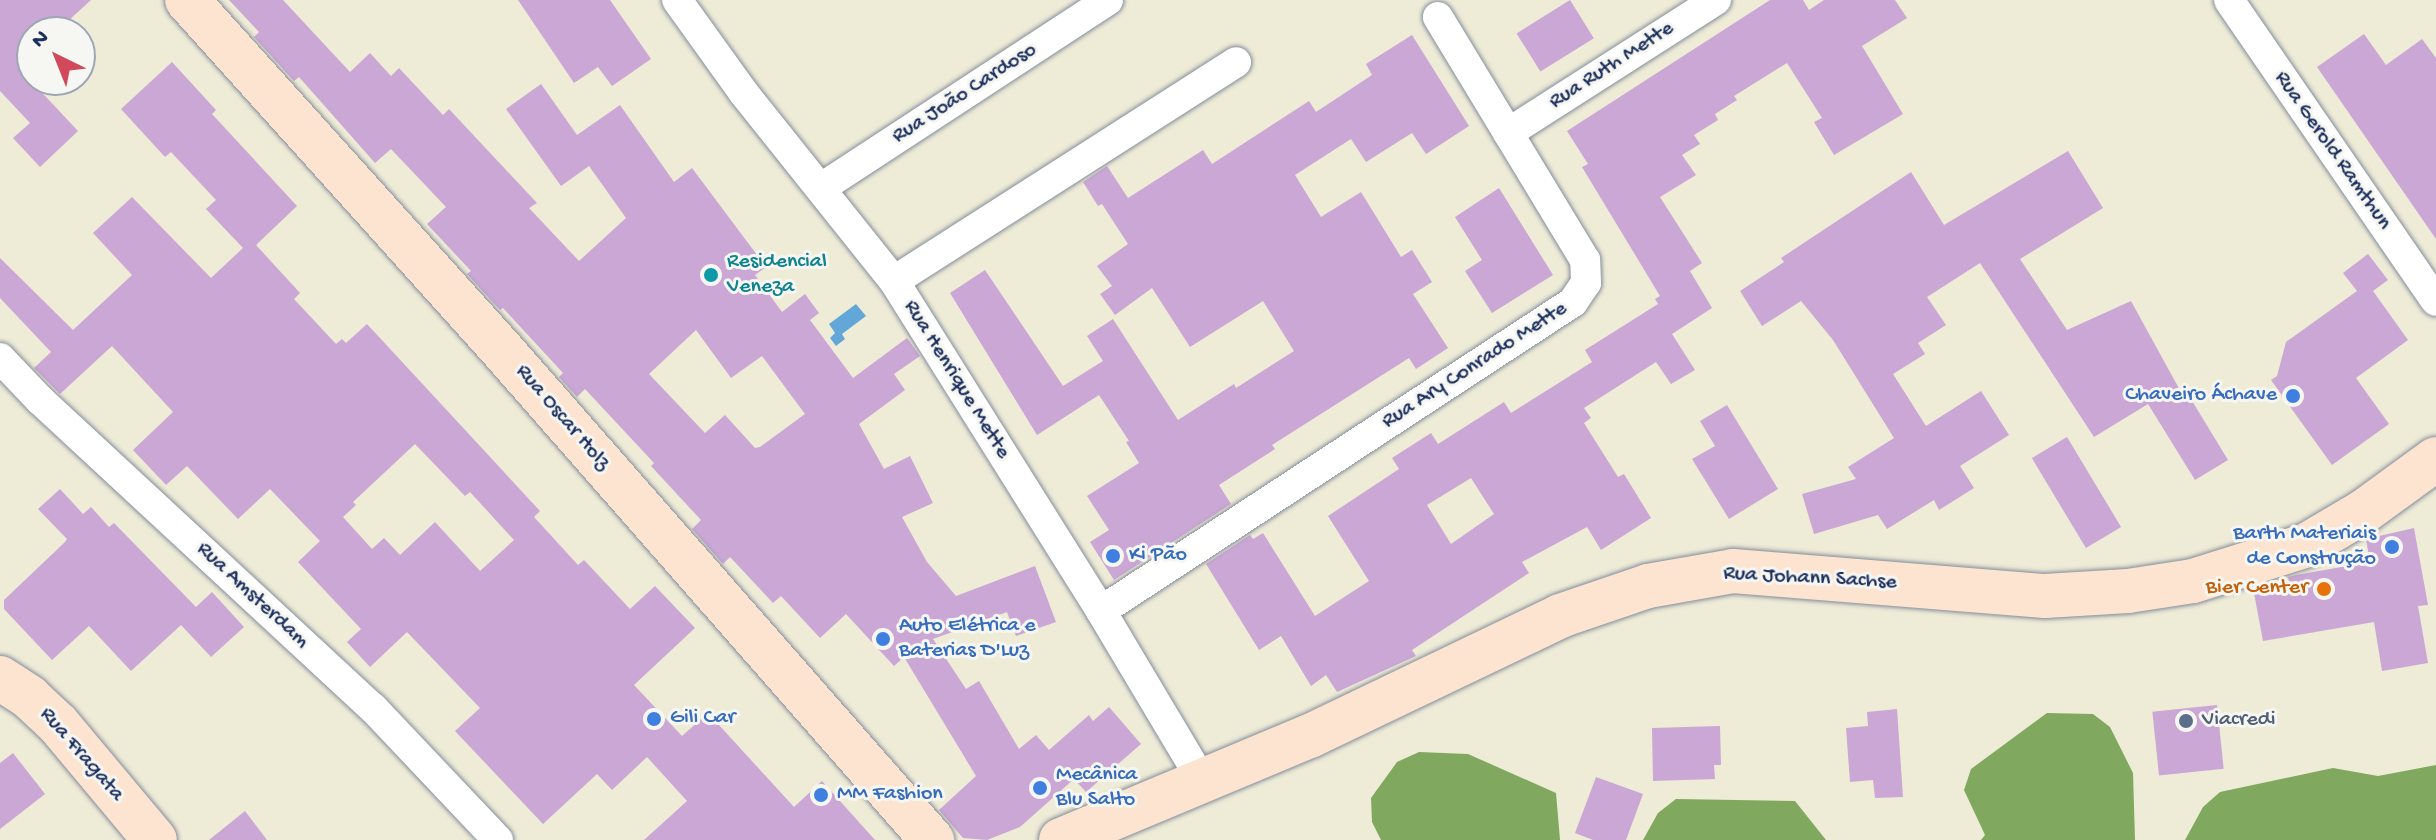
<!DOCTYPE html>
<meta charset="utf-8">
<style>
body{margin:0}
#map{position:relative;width:2436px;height:840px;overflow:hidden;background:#eeebd7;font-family:"Gochi Hand",sans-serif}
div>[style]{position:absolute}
.forest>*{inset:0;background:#80a85f}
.water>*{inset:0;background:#62a7d8}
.building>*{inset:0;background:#caa7d5;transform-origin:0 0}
.roads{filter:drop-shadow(0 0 2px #848d9a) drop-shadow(0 0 2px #848d9a)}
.street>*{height:30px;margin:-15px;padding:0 15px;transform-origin:15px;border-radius:15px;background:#fff}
.secondary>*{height:44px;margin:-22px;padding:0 22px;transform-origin:22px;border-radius:22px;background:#fde4d1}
.dots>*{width:22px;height:22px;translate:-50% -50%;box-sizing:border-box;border:4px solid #f6f6f2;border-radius:50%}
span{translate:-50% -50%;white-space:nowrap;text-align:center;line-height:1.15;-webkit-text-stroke:6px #f6f6f2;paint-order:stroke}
.street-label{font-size:22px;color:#1b2f5e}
.culture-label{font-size:22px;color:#0d838f}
.left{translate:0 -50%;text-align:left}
.shop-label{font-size:22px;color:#366cbe}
.right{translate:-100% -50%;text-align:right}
.food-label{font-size:22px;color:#c56008}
.service-label{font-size:22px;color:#4e5e75}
.north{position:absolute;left:16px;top:16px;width:80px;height:80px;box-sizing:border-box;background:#f6f6f2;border:2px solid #9ea6b7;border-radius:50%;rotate:317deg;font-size:22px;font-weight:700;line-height:32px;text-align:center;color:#1b2f5e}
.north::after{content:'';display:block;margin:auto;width:28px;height:36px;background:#d1495b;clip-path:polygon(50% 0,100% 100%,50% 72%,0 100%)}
</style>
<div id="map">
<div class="forest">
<div style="clip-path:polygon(2047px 713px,2093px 714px,2110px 727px,2133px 773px,2135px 840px,1981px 840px,1985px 835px,1964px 790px,1971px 769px)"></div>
<div style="clip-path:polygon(1419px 752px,1468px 754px,1556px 793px,1560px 840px,1381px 840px,1372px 822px,1371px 798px,1397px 762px)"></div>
<div style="clip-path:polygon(2436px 765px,2436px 840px,2185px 840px,2203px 807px,2220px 792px,2333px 768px,2378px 776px)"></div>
<div style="clip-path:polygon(1676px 799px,1795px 801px,1826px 840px,1643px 840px,1658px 813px)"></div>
</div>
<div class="water">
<div style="clip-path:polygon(856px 304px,866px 316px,842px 334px,845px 339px,836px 346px,830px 338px,835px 333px,829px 324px)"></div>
</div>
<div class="building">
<div style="clip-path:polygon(0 0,91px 0,56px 32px,32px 32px,32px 82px,78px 131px,40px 167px,13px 138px,30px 123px,0 91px)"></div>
<div style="clip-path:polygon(evenodd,229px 0,283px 0,350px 72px,370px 53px,391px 76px,399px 68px,443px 115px,449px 109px,537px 203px,529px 208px,579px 261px,626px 218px,589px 166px,561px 186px,506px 109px,541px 84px,577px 135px,620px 105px,674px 182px,692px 168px,766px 267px,755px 275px,782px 312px,805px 294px,819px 313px,810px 320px,853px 378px,907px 338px,920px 356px,894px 374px,905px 390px,859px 424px,884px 469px,910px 456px,933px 503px,902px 517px,927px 562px,956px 596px,1035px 566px,1056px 622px,1016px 636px,1007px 612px,933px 639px,966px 689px,979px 681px,1019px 749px,1036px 735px,1049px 750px,1089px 715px,1093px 721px,1109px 707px,1141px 744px,1086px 792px,1074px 779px,1020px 827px,987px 840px,963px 838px,939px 810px,976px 776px,904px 657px,894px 666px,846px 614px,820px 638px,781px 596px,773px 603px,730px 557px,723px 564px,692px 529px,701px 520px,651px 466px,654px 463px,585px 389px,577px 397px,559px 377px,563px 373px,503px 308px,500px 310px,467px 274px,471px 271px,427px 224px,446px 207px,391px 149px,375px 163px,299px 77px,294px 81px,254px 37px,259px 32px,229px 0,696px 330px,731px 378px,762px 356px,805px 414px,760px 447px,755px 448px,725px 415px,705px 433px,649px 374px,696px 330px)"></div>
<div style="clip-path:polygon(518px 0,610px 0,651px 59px,612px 86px,598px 67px,574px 83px)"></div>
<div style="left:1570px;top:0;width:45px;height:63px;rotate:58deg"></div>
<div style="clip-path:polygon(evenodd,1770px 0,1803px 0,1809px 10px,1824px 0,1895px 0,1907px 18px,1862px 46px,1903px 114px,1834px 155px,1814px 122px,1822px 118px,1787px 63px,1734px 96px,1737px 100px,1715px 114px,1718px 120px,1694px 135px,1700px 144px,1682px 155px,1696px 175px,1660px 197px,1702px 263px,1690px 271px,1712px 308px,1672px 334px,1695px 370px,1671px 384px,1656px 362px,1584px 408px,1591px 418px,1584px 423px,1618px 477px,1624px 474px,1651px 518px,1601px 550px,1587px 527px,1522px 562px,1529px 573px,1412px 650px,1416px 656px,1337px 692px,1326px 675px,1311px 686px,1281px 636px,1259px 650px,1206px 564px,1250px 535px,1253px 539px,1263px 533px,1315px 616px,1369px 581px,1328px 516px,1399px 469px,1392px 458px,1431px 433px,1438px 444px,1504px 402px,1511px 413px,1592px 362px,1585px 350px,1658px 304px,1655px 299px,1660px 296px,1582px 167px,1588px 164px,1567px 131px,1770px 0,1471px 478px,1494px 514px,1451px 544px,1427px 505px,1471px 478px)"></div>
<div style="clip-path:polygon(2364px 34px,2386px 65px,2422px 39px,2436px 58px,2436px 239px,2317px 67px)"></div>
<div style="clip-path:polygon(1412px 35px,1469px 126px,1426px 154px,1412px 133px,1366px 162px,1351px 139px,1295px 175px,1321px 217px,1361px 192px,1401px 257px,1412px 250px,1432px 282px,1413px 294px,1448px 348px,1416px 369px,1409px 358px,1272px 445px,1275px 449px,1219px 485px,1231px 504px,1114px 580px,1090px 542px,1109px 530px,1087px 496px,1139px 463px,1126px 442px,1129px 441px,1099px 395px,1037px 435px,950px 293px,985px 270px,1063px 386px,1103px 361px,1087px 336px,1113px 319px,1178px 420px,1234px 384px,1236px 388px,1294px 351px,1263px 301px,1190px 347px,1152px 288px,1115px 315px,1100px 294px,1112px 286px,1097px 266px,1128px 244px,1102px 204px,1098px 206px,1083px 182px,1107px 166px,1128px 198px,1203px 150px,1212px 164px,1309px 101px,1316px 112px,1372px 75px,1366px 64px)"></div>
<div style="clip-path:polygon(evenodd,172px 62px,216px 110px,212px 114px,297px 206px,256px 245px,300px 293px,294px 299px,336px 344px,342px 339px,346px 343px,367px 324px,540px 511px,534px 517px,578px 565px,584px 560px,630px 609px,655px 586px,695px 628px,634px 685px,682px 736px,708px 713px,794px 807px,822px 781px,875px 840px,644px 840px,687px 801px,647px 757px,612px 790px,597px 774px,543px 824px,455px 731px,480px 708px,407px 632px,370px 667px,347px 642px,361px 629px,298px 562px,320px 541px,270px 489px,238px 519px,187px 466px,166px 485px,133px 450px,173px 412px,112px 346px,60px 394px,34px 368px,51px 352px,0 298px,0 258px,73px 330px,132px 275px,93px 233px,132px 197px,211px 278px,243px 248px,206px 209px,216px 200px,171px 152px,165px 157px,121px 109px,172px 62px,415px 444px,465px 496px,470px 492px,514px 540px,480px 571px,435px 522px,400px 555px,384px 538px,372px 549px,343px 517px,356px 505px,353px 502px,415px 444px)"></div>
<div style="clip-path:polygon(2068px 151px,2103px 208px,2020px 259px,2067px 330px,2131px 301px,2182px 394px,2186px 391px,2228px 460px,2195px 480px,2148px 404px,2094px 437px,1980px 263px,1927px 297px,1946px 325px,1918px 343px,1925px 354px,1893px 374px,1926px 426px,1981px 391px,2009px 435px,1960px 466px,1974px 488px,1939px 510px,1934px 500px,1887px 529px,1878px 515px,1814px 534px,1802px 494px,1856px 479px,1848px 467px,1894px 438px,1833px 340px,1801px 301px,1762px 326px,1740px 291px,1784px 262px,1781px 258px,1911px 172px,1944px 225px)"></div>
<div style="clip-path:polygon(1499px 188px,1553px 275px,1492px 313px,1465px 271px,1482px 260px,1455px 217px)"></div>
<div style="clip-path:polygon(2368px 254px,2388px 280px,2373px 291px,2408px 340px,2356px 378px,2389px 424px,2332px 465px,2271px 380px,2277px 376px,2286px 342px,2357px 291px,2343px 273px)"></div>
<div style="clip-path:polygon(1727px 405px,1778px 489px,1729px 519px,1692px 459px,1715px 446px,1700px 421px)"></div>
<div style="left:2067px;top:437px;width:105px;height:41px;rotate:59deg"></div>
<div style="clip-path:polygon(60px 489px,83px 514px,91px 507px,109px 527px,114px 523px,196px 607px,212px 592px,244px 627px,211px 657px,181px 625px,131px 671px,89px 626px,52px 660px,4px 609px,4px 600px,65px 542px,67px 539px,38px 509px)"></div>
<div style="clip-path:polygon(2414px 528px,2428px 605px,2418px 606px,2428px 663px,2382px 671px,2374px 622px,2263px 641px,2254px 593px,2290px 586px,2288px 577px,2296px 575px,2370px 562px,2366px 539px)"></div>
<div style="left:2217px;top:705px;width:64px;height:65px;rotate:84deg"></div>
<div style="clip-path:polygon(1897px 709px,1903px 797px,1875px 798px,1873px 780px,1850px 782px,1846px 728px,1868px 726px,1867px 712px)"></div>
<div style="clip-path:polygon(1720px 726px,1721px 765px,1714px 765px,1715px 779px,1653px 781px,1652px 728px)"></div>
<div style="clip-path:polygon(13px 753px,45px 794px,0 829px,0 763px)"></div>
<div style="clip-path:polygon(1596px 777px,1643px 794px,1626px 840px,1593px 840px,1575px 833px)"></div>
<div style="clip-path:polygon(245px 811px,267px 840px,209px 840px)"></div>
</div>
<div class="roads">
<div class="street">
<div style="left:677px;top:0;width:113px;rotate:54.3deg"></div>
<div style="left:743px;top:92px;width:242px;rotate:51.4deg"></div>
<div style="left:894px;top:281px;width:390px;rotate:57.9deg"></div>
<div style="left:1101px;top:611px;width:199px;rotate:59.2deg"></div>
<div style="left:2229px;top:0;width:365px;rotate:55.5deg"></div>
<div style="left:1508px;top:133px;width:247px;rotate:-32.6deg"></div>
<div style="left:821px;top:188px;width:343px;rotate:-33.2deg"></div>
<div style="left:894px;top:281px;width:406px;rotate:-32.6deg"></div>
<div style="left:0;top:358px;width:58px;rotate:46.4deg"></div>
<div style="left:40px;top:400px;width:454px;rotate:42.8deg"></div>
<div style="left:373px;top:708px;width:182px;rotate:46.6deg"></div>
<div style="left:1101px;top:611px;width:564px;rotate:-33.21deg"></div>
<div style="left:1573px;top:302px;width:23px;rotate:-56deg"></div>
<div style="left:1586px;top:283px;width:23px;rotate:-92deg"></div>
<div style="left:1585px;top:260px;width:284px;rotate:-121.2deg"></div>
</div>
<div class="secondary">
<div style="left:187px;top:0;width:472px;rotate:48deg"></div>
<div style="left:503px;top:351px;width:651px;rotate:48.74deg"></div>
<div style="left:0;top:678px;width:35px;rotate:33deg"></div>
<div style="left:29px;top:697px;width:40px;rotate:43deg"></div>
<div style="left:58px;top:724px;width:151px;rotate:50.1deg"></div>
<div style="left:1061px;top:840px;width:270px;rotate:-22.7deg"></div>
<div style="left:1310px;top:736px;width:277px;rotate:-25.6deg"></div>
<div style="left:1560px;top:616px;width:93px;rotate:-18.8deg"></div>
<div style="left:1648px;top:586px;width:86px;rotate:-10deg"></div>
<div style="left:1733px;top:571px;width:313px;rotate:4.6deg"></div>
<div style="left:2045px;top:596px;width:83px;rotate:-3.4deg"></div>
<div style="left:2128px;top:591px;width:66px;rotate:-8.7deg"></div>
<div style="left:2193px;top:581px;width:120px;rotate:-17.5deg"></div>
<div style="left:2307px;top:545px;width:65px;rotate:-30.5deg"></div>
<div style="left:2363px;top:512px;width:90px;rotate:-36deg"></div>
</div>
</div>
<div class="dots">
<div style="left:711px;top:275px;background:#0f9aa8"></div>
<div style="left:2293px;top:396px;background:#3f7fe0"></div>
<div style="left:2392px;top:547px;background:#3f7fe0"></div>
<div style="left:1113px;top:556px;background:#3f7fe0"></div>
<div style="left:2324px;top:589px;background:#e8710a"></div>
<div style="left:883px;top:639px;background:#3f7fe0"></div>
<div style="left:654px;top:719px;background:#3f7fe0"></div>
<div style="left:2186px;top:721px;background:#5c6f8a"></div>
<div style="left:1040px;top:788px;background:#3f7fe0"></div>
<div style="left:821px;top:795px;background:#3f7fe0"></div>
</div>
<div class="street-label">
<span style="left:1612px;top:66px;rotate:-33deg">Rua Ruth Mette</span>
<span style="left:965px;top:94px;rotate:-33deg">Rua João Cardoso</span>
<span style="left:2332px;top:151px;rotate:55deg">Rua Gerold Ramthun</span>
<span style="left:1475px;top:366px;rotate:-33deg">Rua Ary Conrado Mette</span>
<span style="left:956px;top:380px;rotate:58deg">Rua Henrique Mette</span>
<span style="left:562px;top:418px;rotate:49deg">Rua Oscar Holz</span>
<span style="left:1810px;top:579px;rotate:3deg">Rua Johann Sachse</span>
<span style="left:252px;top:596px;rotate:43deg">Rua Amsterdam</span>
<span style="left:81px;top:755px;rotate:49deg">Rua Fragata</span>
</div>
<div class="culture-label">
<span class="left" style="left:727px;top:275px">Residencial<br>Veneza</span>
</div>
<div class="shop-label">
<span class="right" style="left:2277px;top:396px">Chaveiro Áchave</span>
<span class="right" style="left:2376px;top:547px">Barth Materiais<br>de Construção</span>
<span class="left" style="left:1129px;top:556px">Ki Pão</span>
<span class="left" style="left:899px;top:639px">Auto Elétrica e<br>Baterias D'Luz</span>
<span class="left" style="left:670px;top:719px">Gili Car</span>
<span class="left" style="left:1056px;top:788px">Mecânica<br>Blu Salto</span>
<span class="left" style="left:837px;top:795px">MM Fashion</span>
</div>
<div class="food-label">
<span class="right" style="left:2308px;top:589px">Bier Center</span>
</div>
<div class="service-label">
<span class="left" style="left:2202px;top:721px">Viacredi</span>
</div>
<div class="north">N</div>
</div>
